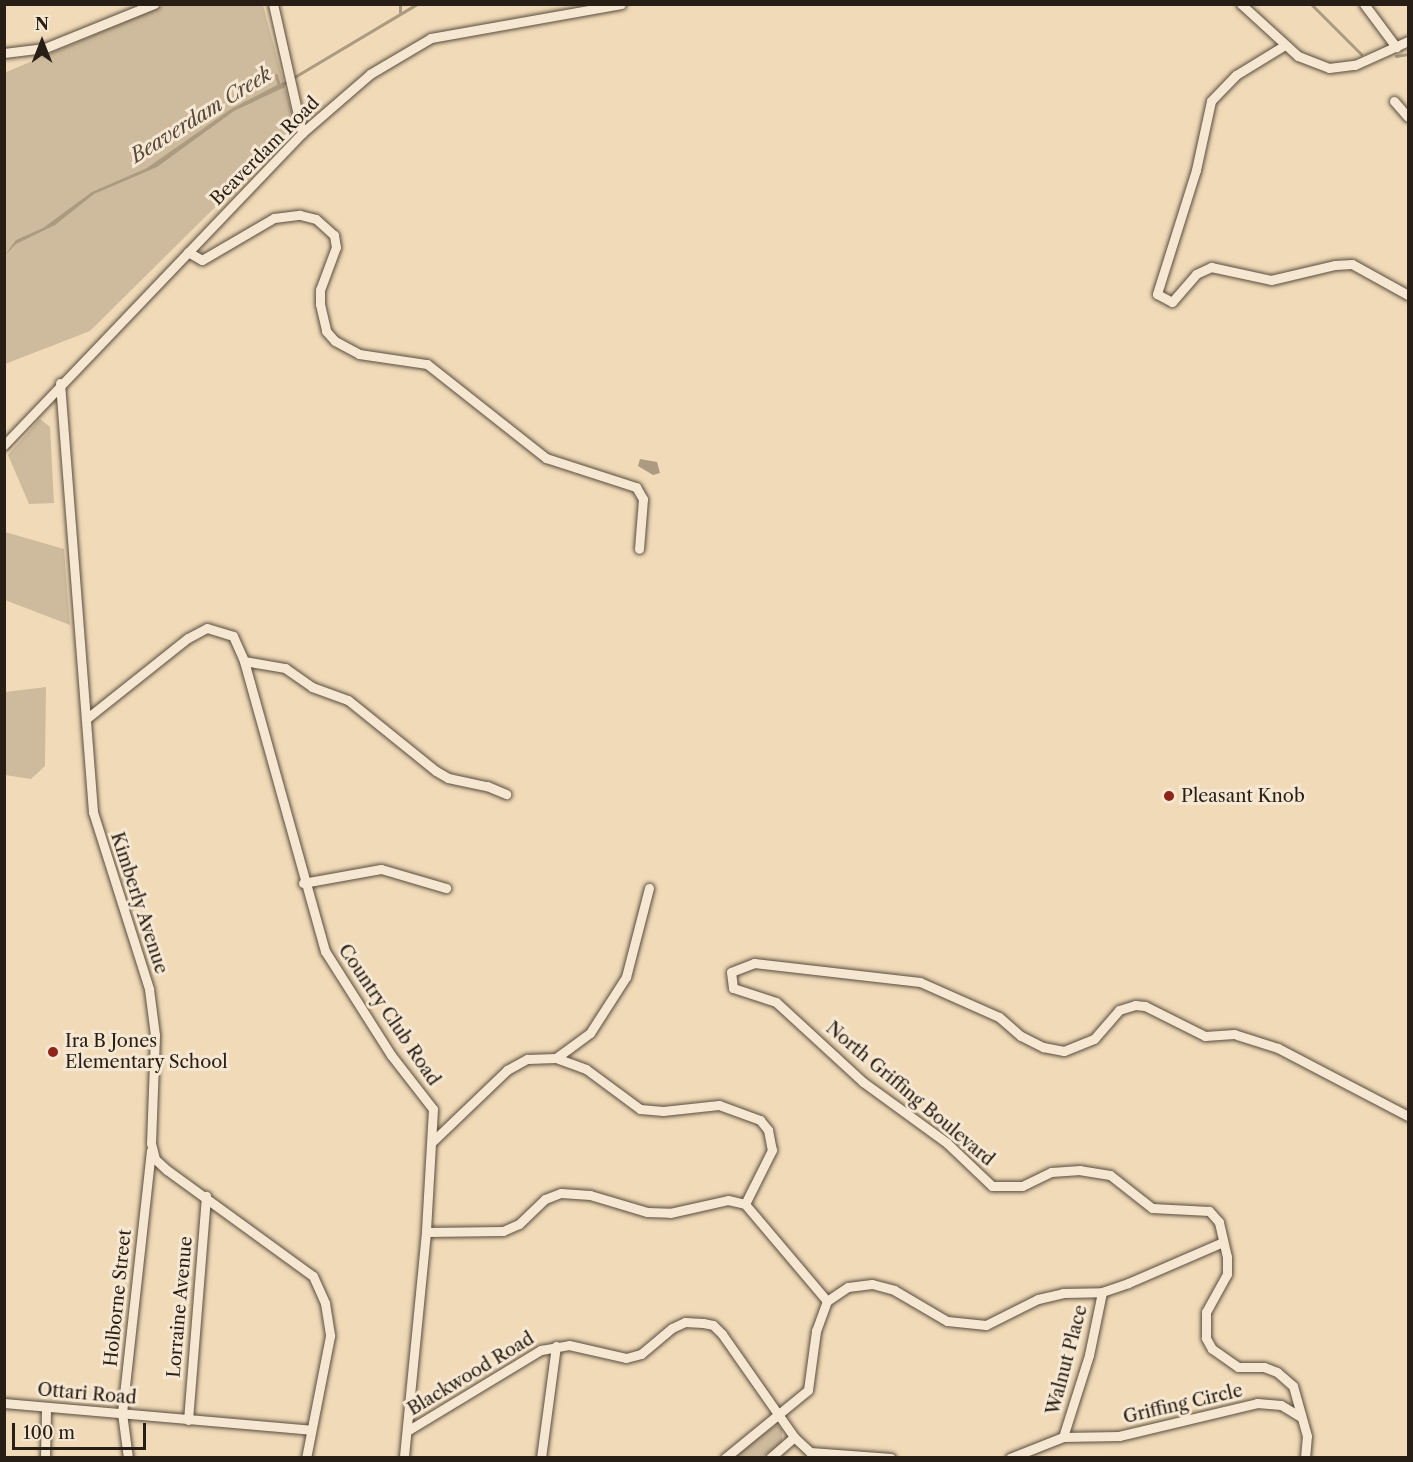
<!DOCTYPE html>
<style>
body{margin:0}
#map{position:relative;width:1413px;height:1462px;overflow:hidden;background:#f0dab8;font-family:"Libre Caslon Text",serif}
div>[style]{position:absolute}
.green>*{inset:0;background:#ceba9c}
.water>*{inset:0;background:#ac9a81}
.stream>*{height:3px;margin:-1.5px;padding:0 1.5px;transform-origin:1.5px;border-radius:1.5px;background:#ac9a81}
.roads{filter:drop-shadow(0 0 2px #594d3e) drop-shadow(0 0 2px #594d3e)}
.minor>*{height:9px;margin:-4.5px;padding:0 4.5px;transform-origin:4.5px;border-radius:4.5px;background:#f5e7d1}
.dots>*{width:16px;height:16px;translate:-50% -50%;box-sizing:border-box;border:3px solid #f5e7d1;border-radius:50%}
span{translate:-50% -50%;white-space:nowrap;text-align:center;line-height:1.15;-webkit-text-stroke:6px #f5e7d1;paint-order:stroke}
.street-label{font-size:18px;color:#271e16}
.poi-label{font-size:18px;color:#271e16}
.left{translate:0 -50%;text-align:left}
.water-label{font-size:20px;color:#56493b;font-style:italic}
.frame{position:absolute;inset:0;border:6px solid #271e16;pointer-events:none}
.north{position:absolute;left:12px;top:12px;width:60px;height:60px;-webkit-text-stroke:4px #f5e7d1;paint-order:stroke;rotate:0deg;font-size:16px;font-weight:700;line-height:24px;text-align:center;color:#271e16}
.north::after{content:'';display:block;margin:auto;width:21px;height:27px;background:#271e16;clip-path:polygon(50% 0,100% 100%,50% 72%,0 100%)}
.scale{position:absolute;left:12px;top:1423px;width:134px;height:27px;box-sizing:border-box;border:3px solid #271e16;border-top:0;padding-left:8px;font-size:18px;line-height:21px;white-space:nowrap;color:#271e16;-webkit-text-stroke:4px #f5e7d1;paint-order:stroke}
</style>
<div id="map">
<div class="green">
<div style="clip-path:polygon(165px 5px,263px 5px,294px 121px,289px 134px,90px 331px,5px 364px,4px 73px)"></div>
<div style="clip-path:polygon(40px 419px,50px 427px,54px 503px,29px 504px,8px 455px)"></div>
<div style="clip-path:polygon(5px 532px,64px 549px,70px 625px,5px 600px)"></div>
<div style="clip-path:polygon(46px 687px,45px 766px,31px 779px,5px 775px,5px 692px)"></div>
<div style="clip-path:polygon(776px 1425px,782px 1429px,782px 1442px,762px 1457px,730px 1458px)"></div>
</div>
<div class="water">
<div style="clip-path:polygon(283px 82px,285px 87px,234px 111px,157px 167px,94px 194px,55px 225px,16px 244px,5px 255px,16px 240px,43px 228px,92px 192px,147px 168px,231px 109px)"></div>
<div style="clip-path:polygon(640px 459px,657px 462px,660px 473px,653px 475px,638px 466px)"></div>
</div>
<div class="stream">
<div style="left:400px;top:4px;width:8px;rotate:90deg"></div>
<div style="left:1311px;top:4px;width:71px;rotate:45deg"></div>
<div style="left:1396px;top:56px;width:12px;rotate:-9deg"></div>
<div style="left:276px;top:75px;width:11px;rotate:75deg"></div>
<div style="left:281px;top:85px;width:158px;rotate:-30.8deg"></div>
</div>
<div class="roads">
<div class="minor">
<div style="left:273px;top:4px;width:132px;rotate:77.3deg"></div>
<div style="left:1241px;top:4px;width:77px;rotate:42.4deg"></div>
<div style="left:1298px;top:56px;width:33px;rotate:21deg"></div>
<div style="left:1329px;top:68px;width:26px;rotate:-7deg"></div>
<div style="left:1355px;top:65px;width:58px;rotate:-24.4deg"></div>
<div style="left:1364px;top:4px;width:54px;rotate:53.3deg"></div>
<div style="left:1285px;top:45px;width:57px;rotate:148.5deg"></div>
<div style="left:1236px;top:75px;width:36px;rotate:134deg"></div>
<div style="left:1211px;top:101px;width:71px;rotate:102.3deg"></div>
<div style="left:1196px;top:170px;width:130px;rotate:107.5deg"></div>
<div style="left:1157px;top:294px;width:17px;rotate:28deg"></div>
<div style="left:1172px;top:302px;width:37px;rotate:-49deg"></div>
<div style="left:1196px;top:274px;width:17px;rotate:-25deg"></div>
<div style="left:1211px;top:267px;width:61px;rotate:12.2deg"></div>
<div style="left:1271px;top:280px;width:66px;rotate:-13.2deg"></div>
<div style="left:1335px;top:265px;width:17px;rotate:-3deg"></div>
<div style="left:1352px;top:264px;width:64px;rotate:29deg"></div>
<div style="left:4px;top:53px;width:41px;rotate:-7deg"></div>
<div style="left:45px;top:48px;width:118px;rotate:-22deg"></div>
<div style="left:1394px;top:101px;width:21px;rotate:49deg"></div>
<div style="left:188px;top:252px;width:16px;rotate:30deg"></div>
<div style="left:202px;top:260px;width:83px;rotate:-30.3deg"></div>
<div style="left:274px;top:218px;width:26px;rotate:-7deg"></div>
<div style="left:300px;top:215px;width:16px;rotate:14deg"></div>
<div style="left:316px;top:219px;width:24px;rotate:42deg"></div>
<div style="left:334px;top:235px;width:12px;rotate:81deg"></div>
<div style="left:336px;top:247px;width:46px;rotate:110.4deg"></div>
<div style="left:320px;top:290px;width:14px;rotate:90deg"></div>
<div style="left:320px;top:304px;width:28px;rotate:77deg"></div>
<div style="left:326px;top:331px;width:13px;rotate:48deg"></div>
<div style="left:335px;top:341px;width:27px;rotate:28deg"></div>
<div style="left:359px;top:354px;width:69px;rotate:8.4deg"></div>
<div style="left:427px;top:364px;width:152px;rotate:38.3deg"></div>
<div style="left:546px;top:458px;width:95px;rotate:17.9deg"></div>
<div style="left:636px;top:487px;width:14px;rotate:60deg"></div>
<div style="left:643px;top:499px;width:50px;rotate:94.6deg"></div>
<div style="left:60px;top:383px;width:430px;rotate:85.6deg"></div>
<div style="left:93px;top:812px;width:186px;rotate:72.4deg"></div>
<div style="left:149px;top:989px;width:46px;rotate:82.6deg"></div>
<div style="left:155px;top:1035px;width:108px;rotate:92.1deg"></div>
<div style="left:151px;top:1143px;width:16px;rotate:76deg"></div>
<div style="left:155px;top:1159px;width:16px;rotate:43deg"></div>
<div style="left:167px;top:1170px;width:180px;rotate:36deg"></div>
<div style="left:313px;top:1276px;width:30px;rotate:66deg"></div>
<div style="left:325px;top:1303px;width:33px;rotate:81deg"></div>
<div style="left:330px;top:1336px;width:124px;rotate:101.1deg"></div>
<div style="left:4px;top:445px;width:431px;rotate:-46.3deg"></div>
<div style="left:302px;top:133px;width:90px;rotate:-40.9deg"></div>
<div style="left:370px;top:74px;width:71px;rotate:-30.5deg"></div>
<div style="left:431px;top:38px;width:193px;rotate:-10.1deg"></div>
<div style="left:244px;top:661px;width:42px;rotate:9.7deg"></div>
<div style="left:285px;top:668px;width:33px;rotate:35deg"></div>
<div style="left:312px;top:687px;width:38px;rotate:20deg"></div>
<div style="left:348px;top:700px;width:113px;rotate:38.9deg"></div>
<div style="left:436px;top:771px;width:14px;rotate:30deg"></div>
<div style="left:448px;top:778px;width:40px;rotate:12deg"></div>
<div style="left:487px;top:786px;width:21px;rotate:23deg"></div>
<div style="left:86px;top:719px;width:130px;rotate:-38.5deg"></div>
<div style="left:188px;top:638px;width:21px;rotate:-28deg"></div>
<div style="left:207px;top:628px;width:27px;rotate:17deg"></div>
<div style="left:233px;top:636px;width:27px;rotate:66deg"></div>
<div style="left:244px;top:661px;width:301px;rotate:74.4deg"></div>
<div style="left:325px;top:951px;width:123px;rotate:57.6deg"></div>
<div style="left:391px;top:1055px;width:68px;rotate:52.1deg"></div>
<div style="left:433px;top:1109px;width:123px;rotate:93.3deg"></div>
<div style="left:426px;top:1232px;width:227px;rotate:95.6deg"></div>
<div style="left:303px;top:883px;width:79px;rotate:-10.2deg"></div>
<div style="left:381px;top:869px;width:68px;rotate:16.3deg"></div>
<div style="left:556px;top:1058px;width:42px;rotate:-36.3deg"></div>
<div style="left:590px;top:1033px;width:67px;rotate:-57.3deg"></div>
<div style="left:626px;top:977px;width:92px;rotate:-75.5deg"></div>
<div style="left:433px;top:1141px;width:103px;rotate:-43.8deg"></div>
<div style="left:507px;top:1070px;width:23px;rotate:-29deg"></div>
<div style="left:527px;top:1059px;width:29px;rotate:-2deg"></div>
<div style="left:556px;top:1058px;width:32px;rotate:20deg"></div>
<div style="left:586px;top:1069px;width:67px;rotate:36.5deg"></div>
<div style="left:640px;top:1109px;width:23px;rotate:5deg"></div>
<div style="left:663px;top:1111px;width:56px;rotate:-6.1deg"></div>
<div style="left:719px;top:1105px;width:44px;rotate:20.1deg"></div>
<div style="left:760px;top:1120px;width:13px;rotate:51deg"></div>
<div style="left:768px;top:1130px;width:20px;rotate:79deg"></div>
<div style="left:772px;top:1150px;width:60px;rotate:116.6deg"></div>
<div style="left:426px;top:1232px;width:77px;rotate:-0.7deg"></div>
<div style="left:503px;top:1231px;width:17px;rotate:-24deg"></div>
<div style="left:519px;top:1224px;width:36px;rotate:-44deg"></div>
<div style="left:545px;top:1199px;width:17px;rotate:-21deg"></div>
<div style="left:561px;top:1193px;width:29px;rotate:4deg"></div>
<div style="left:590px;top:1195px;width:59px;rotate:16.6deg"></div>
<div style="left:647px;top:1212px;width:23px;rotate:2deg"></div>
<div style="left:670px;top:1213px;width:59px;rotate:-12.6deg"></div>
<div style="left:728px;top:1200px;width:17px;rotate:13deg"></div>
<div style="left:745px;top:1204px;width:127px;rotate:49.8deg"></div>
<div style="left:4px;top:1403px;width:308px;rotate:5deg"></div>
<div style="left:188px;top:1420px;width:225px;rotate:-85.4deg"></div>
<div style="left:407px;top:1431px;width:157px;rotate:-31.2deg"></div>
<div style="left:541px;top:1350px;width:28px;rotate:-10deg"></div>
<div style="left:569px;top:1345px;width:58px;rotate:12.8deg"></div>
<div style="left:626px;top:1358px;width:16px;rotate:-15deg"></div>
<div style="left:641px;top:1354px;width:40px;rotate:-40deg"></div>
<div style="left:672px;top:1328px;width:14px;rotate:-25deg"></div>
<div style="left:685px;top:1322px;width:18px;rotate:3deg"></div>
<div style="left:703px;top:1323px;width:10px;rotate:11deg"></div>
<div style="left:713px;top:1325px;width:13px;rotate:45deg"></div>
<div style="left:722px;top:1334px;width:126px;rotate:55deg"></div>
<div style="left:794px;top:1437px;width:22px;rotate:43deg"></div>
<div style="left:810px;top:1452px;width:81px;rotate:4.2deg"></div>
<div style="left:1063px;top:1437px;width:86px;rotate:-72.4deg"></div>
<div style="left:1089px;top:1355px;width:64px;rotate:-78.3deg"></div>
<div style="left:45px;top:1458px;width:49px;rotate:-88.8deg"></div>
<div style="left:128px;top:1458px;width:45px;rotate:-97.6deg"></div>
<div style="left:122px;top:1413px;width:264px;rotate:-83.7deg"></div>
<div style="left:541px;top:1458px;width:113px;rotate:-82.4deg"></div>
<div style="left:725px;top:1458px;width:107px;rotate:-39.3deg"></div>
<div style="left:808px;top:1390px;width:60px;rotate:-82.3deg"></div>
<div style="left:816px;top:1331px;width:32px;rotate:-70deg"></div>
<div style="left:827px;top:1301px;width:25px;rotate:-34deg"></div>
<div style="left:848px;top:1287px;width:24px;rotate:-7deg"></div>
<div style="left:872px;top:1284px;width:23px;rotate:15deg"></div>
<div style="left:894px;top:1290px;width:61px;rotate:30.3deg"></div>
<div style="left:947px;top:1321px;width:39px;rotate:6deg"></div>
<div style="left:986px;top:1325px;width:58px;rotate:-26.6deg"></div>
<div style="left:1038px;top:1299px;width:26px;rotate:-13deg"></div>
<div style="left:1063px;top:1293px;width:39px;rotate:-1deg"></div>
<div style="left:1102px;top:1292px;width:28px;rotate:-19deg"></div>
<div style="left:1128px;top:1283px;width:103px;rotate:-23.3deg"></div>
<div style="left:770px;top:1458px;width:32px;rotate:-41deg"></div>
<div style="left:1010px;top:1458px;width:57px;rotate:-21.6deg"></div>
<div style="left:1063px;top:1437px;width:56px;rotate:-1deg"></div>
<div style="left:1119px;top:1436px;width:142px;rotate:-13.4deg"></div>
<div style="left:1257px;top:1403px;width:24px;rotate:5deg"></div>
<div style="left:1281px;top:1405px;width:23px;rotate:31deg"></div>
<div style="left:1305px;top:1458px;width:22px;rotate:-85deg"></div>
<div style="left:1307px;top:1436px;width:52px;rotate:-105.6deg"></div>
<div style="left:1293px;top:1386px;width:21px;rotate:-139deg"></div>
<div style="left:1277px;top:1372px;width:14px;rotate:-159deg"></div>
<div style="left:1264px;top:1367px;width:26px;rotate:180deg"></div>
<div style="left:1238px;top:1367px;width:32px;rotate:-145deg"></div>
<div style="left:1212px;top:1349px;width:13px;rotate:-119deg"></div>
<div style="left:1206px;top:1338px;width:26px;rotate:-90deg"></div>
<div style="left:1206px;top:1312px;width:43px;rotate:-61.1deg"></div>
<div style="left:1227px;top:1274px;width:17px;rotate:-90deg"></div>
<div style="left:1227px;top:1257px;width:36px;rotate:-103deg"></div>
<div style="left:1219px;top:1222px;width:15px;rotate:-132deg"></div>
<div style="left:1209px;top:1211px;width:57px;rotate:-177deg"></div>
<div style="left:1152px;top:1208px;width:53px;rotate:-141.8deg"></div>
<div style="left:1110px;top:1175px;width:30px;rotate:-171deg"></div>
<div style="left:1080px;top:1170px;width:29px;rotate:176deg"></div>
<div style="left:1051px;top:1172px;width:32px;rotate:154deg"></div>
<div style="left:1022px;top:1186px;width:30px;rotate:180deg"></div>
<div style="left:992px;top:1186px;width:62px;rotate:-136.3deg"></div>
<div style="left:947px;top:1143px;width:104px;rotate:-144deg"></div>
<div style="left:863px;top:1082px;width:118px;rotate:-137.4deg"></div>
<div style="left:776px;top:1002px;width:45px;rotate:-162deg"></div>
<div style="left:733px;top:988px;width:16px;rotate:-97deg"></div>
<div style="left:731px;top:972px;width:25px;rotate:-21deg"></div>
<div style="left:754px;top:963px;width:167px;rotate:6.5deg"></div>
<div style="left:920px;top:982px;width:86px;rotate:23.9deg"></div>
<div style="left:999px;top:1017px;width:29px;rotate:41deg"></div>
<div style="left:1021px;top:1036px;width:25px;rotate:27deg"></div>
<div style="left:1043px;top:1047px;width:21px;rotate:11deg"></div>
<div style="left:1064px;top:1051px;width:32px;rotate:-22deg"></div>
<div style="left:1094px;top:1039px;width:38px;rotate:-49deg"></div>
<div style="left:1119px;top:1010px;width:17px;rotate:-17deg"></div>
<div style="left:1135px;top:1005px;width:10px;rotate:6deg"></div>
<div style="left:1145px;top:1006px;width:67px;rotate:26.6deg"></div>
<div style="left:1205px;top:1036px;width:29px;rotate:-4deg"></div>
<div style="left:1234px;top:1034px;width:46px;rotate:17.7deg"></div>
<div style="left:1278px;top:1048px;width:147px;rotate:27.6deg"></div>
</div>
</div>
<div class="dots">
<div style="left:1169px;top:796px;background:#8f2418"></div>
<div style="left:53px;top:1052px;background:#8f2418"></div>
</div>
<div class="street-label">
<span style="left:265px;top:151px;rotate:-45deg">Beaverdam Road</span>
<span style="left:139px;top:903px;rotate:72deg">Kimberly Avenue</span>
<span style="left:389px;top:1015px;rotate:56deg">Country Club Road</span>
<span style="left:910px;top:1094px;rotate:40deg">North Griffing Boulevard</span>
<span style="left:118px;top:1298px;rotate:-84deg">Holborne Street</span>
<span style="left:180px;top:1307px;rotate:-85deg">Lorraine Avenue</span>
<span style="left:1067px;top:1360px;rotate:-75deg">Walnut Place</span>
<span style="left:471px;top:1374px;rotate:-31deg">Blackwood Road</span>
<span style="left:87px;top:1394px;rotate:5deg">Ottari Road</span>
<span style="left:1183px;top:1404px;rotate:-13deg">Griffing Circle</span>
</div>
<div class="poi-label">
<span class="left" style="left:1181px;top:796px">Pleasant Knob</span>
<span class="left" style="left:65px;top:1052px">Ira B Jones<br>Elementary School</span>
</div>
<div class="water-label">
<span style="left:201px;top:115px;rotate:-32deg">Beaverdam Creek</span>
</div>
<div class="frame"></div>
<div class="north">N</div>
<div class="scale">100 m</div>
</div>
